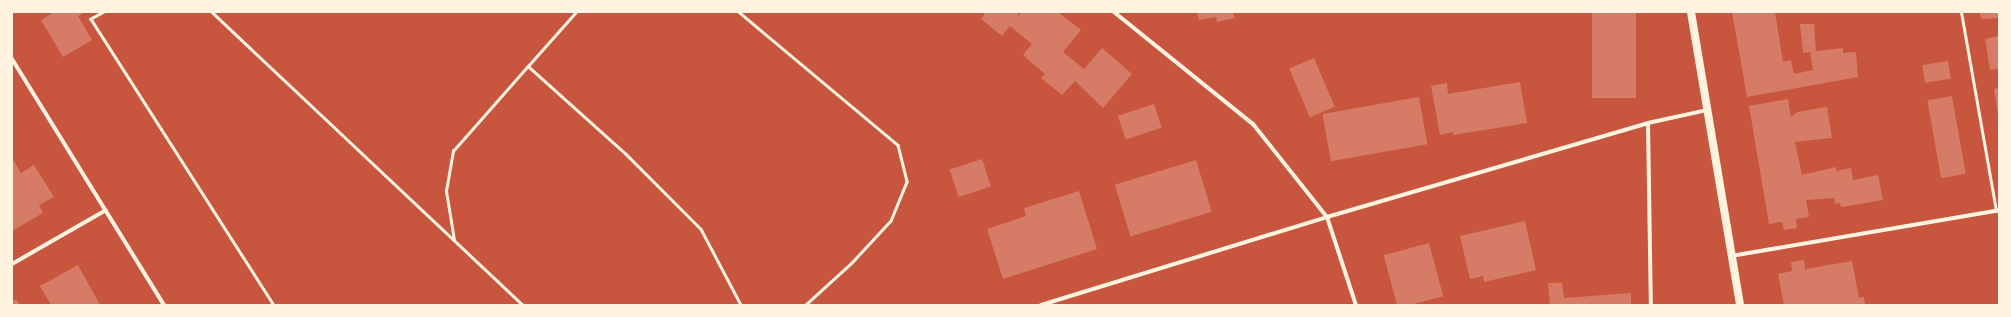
<!DOCTYPE html>
<style>
body{margin:0}
#map{position:relative;width:2011px;height:317px;overflow:hidden;background:#c8553d;font-family:Rubik,sans-serif}
div>[style]{position:absolute}
.building>*{inset:0;background:#d67c66;transform-origin:0 0}
.path>*{height:2.5px;margin:-1.25px;padding:0 1.25px;transform-origin:1.25px;border-radius:1.25px;background:#fff3e0}
.service>*{height:3px;margin:-1.5px;padding:0 1.5px;transform-origin:1.5px;border-radius:1.5px;background:#fff3e0}
.minor>*{height:4px;margin:-2px;padding:0 2px;transform-origin:2px;border-radius:2px;background:#fff3e0}
.secondary>*{height:8px;margin:-4px;padding:0 4px;transform-origin:4px;border-radius:4px;background:#fff3e0}
span{translate:-50% -50%;white-space:nowrap;text-align:center;line-height:1.15;-webkit-text-stroke:3px #fff3e0;paint-order:stroke}
.frame{position:absolute;inset:0;border:13px solid #fff3e0;pointer-events:none}
</style>
<div id="map">
<div class="building">
<div style="clip-path:polygon(54px 12px,85px 12px,78px 16px,92px 40px,63px 57px,41px 20px)"></div>
<div style="clip-path:polygon(986px 12px,1016px 12px,1019px 15px,1022px 12px,1058px 12px,1081px 30px,1063px 52px,1084px 69px,1102px 48px,1132px 74px,1103px 108px,1075px 81px,1062px 95px,1041px 78px,1045px 74px,1023px 55px,1032px 44px,1010px 26px,1002px 36px,981px 19px)"></div>
<div style="clip-path:polygon(1197px 12px,1237px 12px,1237px 13px,1233px 13px,1235px 18px,1217px 22px,1216px 17px,1199px 20px)"></div>
<div style="left:1592px;top:12px;width:44px;height:86px"></div>
<div style="clip-path:polygon(1732px 12px,1775px 12px,1783px 62px,1791px 60px,1794px 74px,1813px 70px,1810px 52px,1803px 53px,1800px 24px,1814px 24px,1816px 51px,1843px 48px,1843px 53px,1856px 52px,1858px 77px,1747px 97px)"></div>
<div style="clip-path:polygon(1980px 12px,1999px 12px,1999px 18px,1981px 19px)"></div>
<div style="clip-path:polygon(1999px 36px,1999px 69px,1990px 70px,1985px 39px)"></div>
<div style="left:1314px;top:58px;width:53px;height:27px;rotate:67deg"></div>
<div style="left:1948px;top:61px;width:18px;height:26px;rotate:81deg"></div>
<div style="clip-path:polygon(1520px 82px,1527px 123px,1453px 135px,1453px 132px,1440px 135px,1431px 86px,1447px 83px,1448px 94px)"></div>
<div style="clip-path:polygon(1999px 88px,1999px 115px,1998px 115px,1994px 89px)"></div>
<div style="left:1952px;top:96px;width:79px;height:25px;rotate:80deg"></div>
<div style="left:1419px;top:97px;width:48px;height:98px;rotate:80deg"></div>
<div style="clip-path:polygon(1788px 99px,1791px 117px,1797px 112px,1827px 107px,1832px 138px,1795px 142px,1802px 175px,1836px 167px,1836px 171px,1851px 168px,1853px 180px,1878px 175px,1883px 200px,1841px 207px,1840px 203px,1835px 204px,1834px 198px,1806px 200px,1809px 217px,1796px 219px,1797px 228px,1784px 230px,1782px 222px,1769px 224px,1749px 106px)"></div>
<div style="left:1154px;top:104px;width:25px;height:38px;rotate:72deg"></div>
<div style="left:982px;top:159px;width:29px;height:34px;rotate:72deg"></div>
<div style="left:1196px;top:160px;width:54px;height:85px;rotate:73deg"></div>
<div style="clip-path:polygon(14px 161px,21px 173px,34px 165px,54px 197px,39px 205px,43px 213px,12px 231px,12px 162px)"></div>
<div style="clip-path:polygon(1079px 191px,1097px 249px,1003px 279px,987px 229px,1026px 216px,1024px 208px)"></div>
<div style="clip-path:polygon(1525px 221px,1536px 270px,1484px 282px,1483px 276px,1470px 279px,1460px 236px)"></div>
<div style="left:1429px;top:243px;width:55px;height:47px;rotate:75deg"></div>
<div style="clip-path:polygon(1804px 260px,1805px 269px,1852px 261px,1859px 298px,1864px 297px,1865px 304px,1784px 305px,1778px 274px,1792px 271px,1791px 262px)"></div>
<div style="clip-path:polygon(78px 265px,100px 305px,51px 305px,40px 286px)"></div>
<div style="clip-path:polygon(1548px 283px,1562px 283px,1564px 298px,1631px 293px,1631px 305px,1550px 305px)"></div>
<div style="clip-path:polygon(16px 299px,20px 305px,12px 305px,12px 302px)"></div>
</div>
<div class="path">
<div style="left:104px;top:12px;width:15px;rotate:152deg"></div>
<div style="left:91px;top:19px;width:340px;rotate:57.4deg"></div>
<div style="left:212px;top:12px;width:427px;rotate:43.3deg"></div>
<div style="left:739px;top:12px;width:207px;rotate:39.9deg"></div>
<div style="left:898px;top:145px;width:38px;rotate:76deg"></div>
<div style="left:907px;top:182px;width:42px;rotate:112.3deg"></div>
<div style="left:891px;top:221px;width:57px;rotate:132.9deg"></div>
<div style="left:852px;top:263px;width:62px;rotate:137.6deg"></div>
<div style="left:528px;top:66px;width:72px;rotate:-48.4deg"></div>
<div style="left:454px;top:240px;width:50px;rotate:-99.3deg"></div>
<div style="left:446px;top:191px;width:41px;rotate:-80.1deg"></div>
<div style="left:453px;top:151px;width:113px;rotate:-48.6deg"></div>
<div style="left:528px;top:66px;width:132px;rotate:41.9deg"></div>
<div style="left:626px;top:154px;width:106px;rotate:45deg"></div>
<div style="left:701px;top:229px;width:86px;rotate:62.2deg"></div>
</div>
<div class="service">
<div style="left:1961px;top:12px;width:202px;rotate:80deg"></div>
</div>
<div class="minor">
<div style="left:1114px;top:12px;width:179px;rotate:38.9deg"></div>
<div style="left:1253px;top:124px;width:119px;rotate:51.5deg"></div>
<div style="left:1327px;top:217px;width:93px;rotate:71.8deg"></div>
<div style="left:12px;top:59px;width:289px;rotate:58.3deg"></div>
<div style="left:1648px;top:123px;width:182px;rotate:89.1deg"></div>
<div style="left:1731px;top:256px;width:272px;rotate:-9.7deg"></div>
<div style="left:12px;top:264px;width:108px;rotate:-29.9deg"></div>
<div style="left:1041px;top:305px;width:299px;rotate:-17.1deg"></div>
<div style="left:1327px;top:217px;width:334px;rotate:-16.3deg"></div>
<div style="left:1648px;top:123px;width:60px;rotate:-12.4deg"></div>
</div>
<div class="secondary">
<div style="left:1691px;top:12px;width:297px;rotate:80.5deg"></div>
</div>
<div class="frame"></div>
</div>
